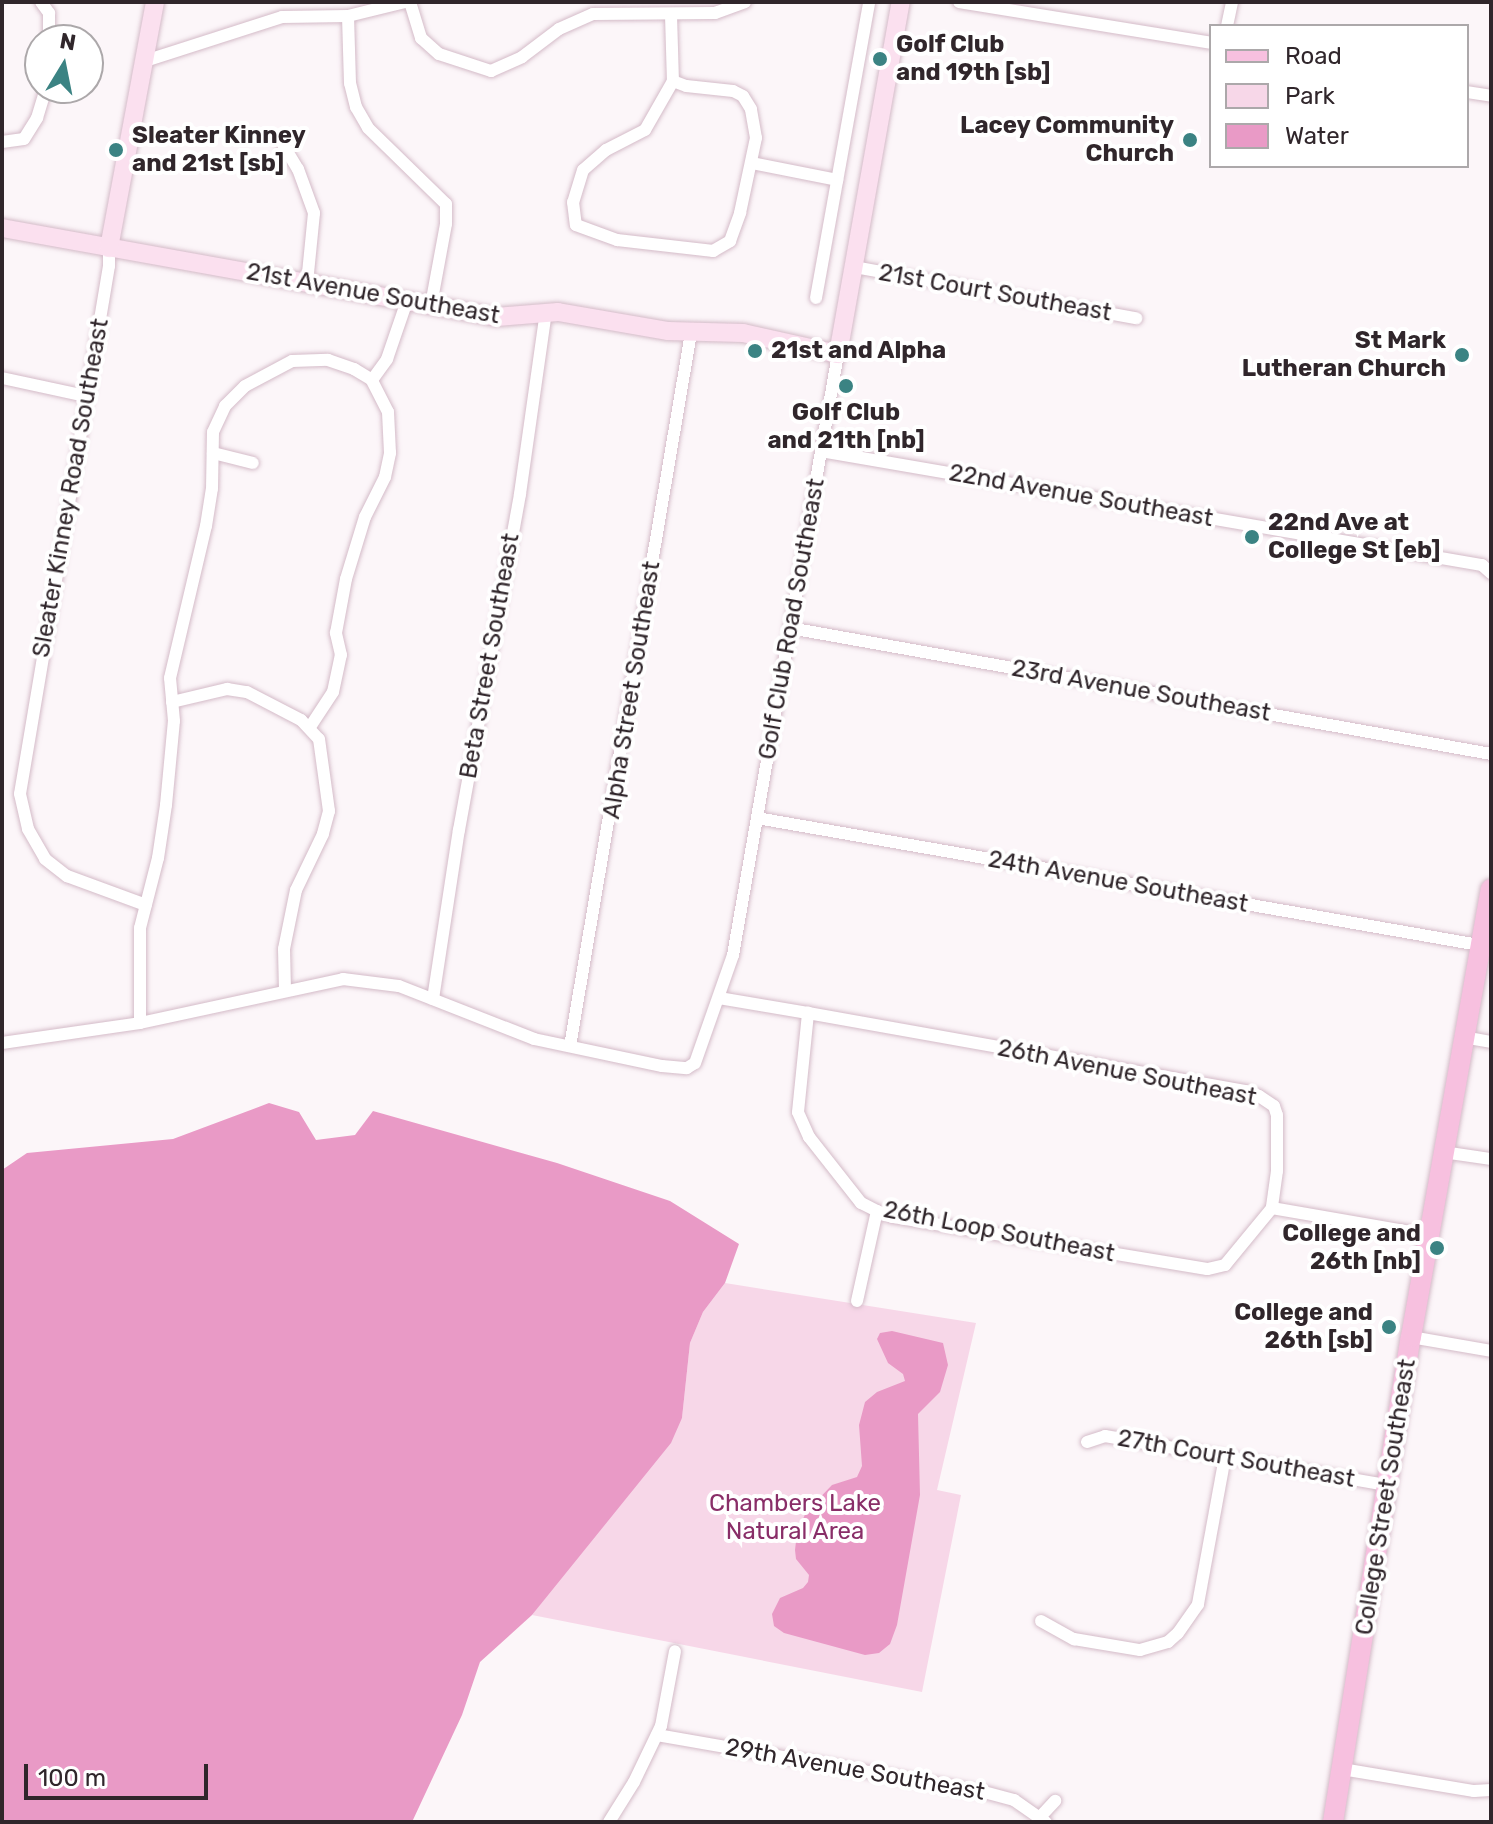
<!DOCTYPE html>
<style>
body{margin:0}
#map{position:relative;width:1493px;height:1824px;overflow:hidden;background:#fcf6f9;font-family:Rubik,sans-serif}
div>[style]{position:absolute}
.green>*{inset:0;background:#f7d7e8}
.water>*{inset:0;background:#e99ac6}
.roads{filter:drop-shadow(0 0 2px #d4bbc8) drop-shadow(0 0 2px #d4bbc8)}
.street>*{height:12px;margin:-6px;padding:0 6px;transform-origin:6px;border-radius:6px;background:#fff}
.secondary>*{height:18px;margin:-9px;padding:0 9px;transform-origin:9px;border-radius:9px;background:#fbe0ef}
.primary>*{height:20px;margin:-10px;padding:0 10px;transform-origin:10px;border-radius:10px;background:#f7c0df}
.dots>*{width:22px;height:22px;translate:-50% -50%;box-sizing:border-box;border:4px solid #fff;border-radius:50%}
span{translate:-50% -50%;white-space:nowrap;text-align:center;line-height:1.15;-webkit-text-stroke:8px #fff;paint-order:stroke}
.poi-label{font-size:24px;color:#30262b;font-weight:700}
.left{translate:0 -50%;text-align:left}
.right{translate:-100% -50%;text-align:right}
.street-label{font-size:24px;color:#30262b}
.park-label{font-size:24px;color:#892e68}
.frame{position:absolute;inset:0;border:4px solid #30262b;pointer-events:none}
.legend{position:absolute;left:1209px;top:24px;width:260px;height:144px;box-sizing:border-box;background:#fff;border:2px solid #aca8aa;margin:0;padding:10px 14px;list-style:none;font-size:24px;color:#30262b}
.legend li{display:flex;align-items:center;gap:16px;height:40px}
.legend b{width:40px;border:2px solid #aca8aa}
.north{position:absolute;left:24px;top:24px;width:80px;height:80px;box-sizing:border-box;background:#fff;border:2px solid #aca8aa;border-radius:50%;rotate:10deg;font-size:22px;font-weight:700;line-height:32px;text-align:center;color:#30262b}
.north::after{content:'';display:block;margin:auto;width:28px;height:36px;background:#3b8383;clip-path:polygon(50% 0,100% 100%,50% 72%,0 100%)}
.scale{position:absolute;left:24px;top:1764px;width:184px;height:36px;box-sizing:border-box;border:4px solid #30262b;border-top:0;padding-left:10px;font-size:24px;line-height:28px;white-space:nowrap;color:#30262b;-webkit-text-stroke:6px #fff;paint-order:stroke}
</style>
<div id="map">
<div class="green">
<div style="clip-path:polygon(725px 1283px,976px 1323px,937px 1490px,961px 1495px,922px 1692px,532px 1615px,682px 1418px,690px 1343px,703px 1312px)"></div>
</div>
<div class="water">
<div style="clip-path:polygon(269px 1103px,299px 1112px,316px 1140px,355px 1135px,373px 1111px,557px 1163px,670px 1201px,739px 1244px,725px 1283px,703px 1312px,690px 1343px,682px 1418px,671px 1443px,532px 1615px,480px 1662px,462px 1715px,412px 1822px,2px 1822px,2px 1170px,27px 1153px,173px 1139px)"></div>
<div style="clip-path:polygon(892px 1331px,943px 1343px,948px 1365px,940px 1392px,918px 1414px,920px 1495px,897px 1625px,890px 1644px,879px 1653px,865px 1655px,784px 1633px,774px 1626px,772px 1614px,780px 1598px,803px 1588px,808px 1582px,809px 1575px,796px 1559px,795px 1550px,797px 1533px,806px 1512px,832px 1485px,857px 1477px,862px 1466px,859px 1425px,865px 1402px,877px 1392px,905px 1381px,903px 1374px,888px 1363px,877px 1339px,880px 1333px)"></div>
</div>
<div class="roads">
<div class="street">
<div style="left:41px;top:2px;width:14px;rotate:54deg"></div>
<div style="left:49px;top:13px;width:27px;rotate:90deg"></div>
<div style="left:410px;top:2px;width:38px;rotate:73deg"></div>
<div style="left:421px;top:38px;width:24px;rotate:42deg"></div>
<div style="left:439px;top:54px;width:55px;rotate:18.1deg"></div>
<div style="left:491px;top:71px;width:34px;rotate:-24deg"></div>
<div style="left:522px;top:57px;width:46px;rotate:-37.1deg"></div>
<div style="left:559px;top:29px;width:37px;rotate:-24deg"></div>
<div style="left:593px;top:14px;width:122px;rotate:-0.5deg"></div>
<div style="left:715px;top:13px;width:32px;rotate:-20deg"></div>
<div style="left:959px;top:2px;width:255px;rotate:9.2deg"></div>
<div style="left:671px;top:15px;width:66px;rotate:88.3deg"></div>
<div style="left:673px;top:81px;width:56px;rotate:119.7deg"></div>
<div style="left:645px;top:130px;width:44px;rotate:152.9deg"></div>
<div style="left:606px;top:150px;width:30px;rotate:139deg"></div>
<div style="left:583px;top:170px;width:34px;rotate:107deg"></div>
<div style="left:573px;top:202px;width:23px;rotate:83deg"></div>
<div style="left:576px;top:225px;width:44px;rotate:20.1deg"></div>
<div style="left:617px;top:240px;width:97px;rotate:6.5deg"></div>
<div style="left:713px;top:251px;width:20px;rotate:-30deg"></div>
<div style="left:730px;top:241px;width:30px;rotate:-70deg"></div>
<div style="left:740px;top:213px;width:77px;rotate:-78deg"></div>
<div style="left:756px;top:138px;width:29px;rotate:-100deg"></div>
<div style="left:751px;top:109px;width:15px;rotate:-122deg"></div>
<div style="left:743px;top:96px;width:11px;rotate:-153deg"></div>
<div style="left:733px;top:91px;width:47px;rotate:-173.9deg"></div>
<div style="left:686px;top:86px;width:14px;rotate:-159deg"></div>
<div style="left:348px;top:16px;width:67px;rotate:88.3deg"></div>
<div style="left:350px;top:83px;width:25px;rotate:76deg"></div>
<div style="left:356px;top:107px;width:24px;rotate:60deg"></div>
<div style="left:368px;top:128px;width:109px;rotate:44.3deg"></div>
<div style="left:446px;top:204px;width:20px;rotate:90deg"></div>
<div style="left:446px;top:224px;width:82px;rotate:100.5deg"></div>
<div style="left:1227px;top:26px;width:25px;rotate:-78deg"></div>
<div style="left:145px;top:61px;width:144px;rotate:-17.8deg"></div>
<div style="left:282px;top:17px;width:66px;rotate:-0.9deg"></div>
<div style="left:348px;top:16px;width:59px;rotate:-13.8deg"></div>
<div style="left:1467px;top:92px;width:24px;rotate:9deg"></div>
<div style="left:281px;top:141px;width:33px;rotate:59deg"></div>
<div style="left:298px;top:169px;width:47px;rotate:70deg"></div>
<div style="left:314px;top:213px;width:70px;rotate:95.7deg"></div>
<div style="left:2px;top:142px;width:22px;rotate:-8deg"></div>
<div style="left:24px;top:139px;width:25px;rotate:-58deg"></div>
<div style="left:37px;top:118px;width:31px;rotate:-73deg"></div>
<div style="left:752px;top:163px;width:87px;rotate:11.3deg"></div>
<div style="left:109px;top:248px;width:18px;rotate:90deg"></div>
<div style="left:109px;top:266px;width:535px;rotate:99.57deg"></div>
<div style="left:20px;top:794px;width:36px;rotate:77deg"></div>
<div style="left:28px;top:829px;width:34px;rotate:60deg"></div>
<div style="left:45px;top:859px;width:28px;rotate:38deg"></div>
<div style="left:67px;top:876px;width:84px;rotate:20.2deg"></div>
<div style="left:854px;top:267px;width:287px;rotate:10.3deg"></div>
<div style="left:816px;top:298px;width:301px;rotate:-79.8deg"></div>
<div style="left:2px;top:378px;width:86px;rotate:12.1deg"></div>
<div style="left:372px;top:380px;width:26px;rotate:-54deg"></div>
<div style="left:387px;top:359px;width:61px;rotate:-71deg"></div>
<div style="left:821px;top:451px;width:671px;rotate:9.79deg"></div>
<div style="left:1482px;top:565px;width:12px;rotate:42deg"></div>
<div style="left:213px;top:453px;width:41px;rotate:14deg"></div>
<div style="left:790px;top:628px;width:712px;rotate:10.19deg"></div>
<div style="left:172px;top:702px;width:57px;rotate:-13.3deg"></div>
<div style="left:227px;top:689px;width:20px;rotate:9deg"></div>
<div style="left:247px;top:692px;width:61px;rotate:27.4deg"></div>
<div style="left:301px;top:720px;width:26px;rotate:47deg"></div>
<div style="left:319px;top:739px;width:73px;rotate:82.1deg"></div>
<div style="left:329px;top:811px;width:24px;rotate:105deg"></div>
<div style="left:323px;top:834px;width:62px;rotate:115.7deg"></div>
<div style="left:296px;top:890px;width:60px;rotate:101.5deg"></div>
<div style="left:284px;top:949px;width:41px;rotate:88.6deg"></div>
<div style="left:310px;top:727px;width:42px;rotate:-56.7deg"></div>
<div style="left:333px;top:692px;width:38px;rotate:-78deg"></div>
<div style="left:341px;top:655px;width:23px;rotate:-103deg"></div>
<div style="left:336px;top:633px;width:55px;rotate:-79.5deg"></div>
<div style="left:346px;top:579px;width:65px;rotate:-73deg"></div>
<div style="left:365px;top:517px;width:45px;rotate:-63.4deg"></div>
<div style="left:385px;top:477px;width:25px;rotate:-78deg"></div>
<div style="left:390px;top:453px;width:41px;rotate:-92.8deg"></div>
<div style="left:388px;top:412px;width:36px;rotate:-117deg"></div>
<div style="left:757px;top:818px;width:733px;rotate:9.98deg"></div>
<div style="left:719px;top:998px;width:90px;rotate:9.6deg"></div>
<div style="left:808px;top:1013px;width:445px;rotate:10.1deg"></div>
<div style="left:1246px;top:1091px;width:14px;rotate:21deg"></div>
<div style="left:1259px;top:1096px;width:18px;rotate:34deg"></div>
<div style="left:1274px;top:1106px;width:9px;rotate:72deg"></div>
<div style="left:1277px;top:1115px;width:56px;rotate:90deg"></div>
<div style="left:1277px;top:1171px;width:37px;rotate:98deg"></div>
<div style="left:1272px;top:1208px;width:74px;rotate:129.5deg"></div>
<div style="left:1225px;top:1265px;width:18px;rotate:167deg"></div>
<div style="left:1207px;top:1269px;width:319px;rotate:-170.6deg"></div>
<div style="left:892px;top:1217px;width:16px;rotate:-158deg"></div>
<div style="left:877px;top:1211px;width:18px;rotate:-153deg"></div>
<div style="left:861px;top:1203px;width:84px;rotate:-128.2deg"></div>
<div style="left:809px;top:1137px;width:27px;rotate:-114deg"></div>
<div style="left:798px;top:1112px;width:100px;rotate:-84.2deg"></div>
<div style="left:433px;top:999px;width:171px;rotate:-81.3deg"></div>
<div style="left:459px;top:830px;width:341px;rotate:-79.7deg"></div>
<div style="left:520px;top:494px;width:184px;rotate:-81.9deg"></div>
<div style="left:140px;top:1023px;width:95px;rotate:-90deg"></div>
<div style="left:140px;top:928px;width:72px;rotate:-75.6deg"></div>
<div style="left:158px;top:858px;width:54px;rotate:-81.4deg"></div>
<div style="left:166px;top:805px;width:84px;rotate:-84.6deg"></div>
<div style="left:174px;top:721px;width:43px;rotate:-95.3deg"></div>
<div style="left:170px;top:678px;width:156px;rotate:-76.7deg"></div>
<div style="left:206px;top:526px;width:37px;rotate:-81deg"></div>
<div style="left:212px;top:489px;width:57px;rotate:-89deg"></div>
<div style="left:213px;top:432px;width:29px;rotate:-65deg"></div>
<div style="left:225px;top:406px;width:28px;rotate:-45deg"></div>
<div style="left:245px;top:386px;width:53px;rotate:-28deg"></div>
<div style="left:292px;top:361px;width:36px;rotate:-2deg"></div>
<div style="left:328px;top:360px;width:28px;rotate:19deg"></div>
<div style="left:354px;top:369px;width:21px;rotate:31deg"></div>
<div style="left:1463px;top:1037px;width:28px;rotate:10deg"></div>
<div style="left:2px;top:1043px;width:139px;rotate:-8.2deg"></div>
<div style="left:140px;top:1023px;width:208px;rotate:-12.2deg"></div>
<div style="left:343px;top:979px;width:56px;rotate:7.1deg"></div>
<div style="left:399px;top:986px;width:145px;rotate:21.4deg"></div>
<div style="left:534px;top:1039px;width:131px;rotate:11.9deg"></div>
<div style="left:662px;top:1066px;width:25px;rotate:5deg"></div>
<div style="left:687px;top:1068px;width:9px;rotate:-32deg"></div>
<div style="left:695px;top:1063px;width:114px;rotate:-70.6deg"></div>
<div style="left:733px;top:955px;width:610px;rotate:-80.09deg"></div>
<div style="left:570px;top:1046px;width:723px;rotate:-80.37deg"></div>
<div style="left:1443px;top:1152px;width:49px;rotate:8.3deg"></div>
<div style="left:1272px;top:1208px;width:159px;rotate:9.8deg"></div>
<div style="left:857px;top:1301px;width:92px;rotate:-77.5deg"></div>
<div style="left:1411px;top:1337px;width:81px;rotate:9.9deg"></div>
<div style="left:1087px;top:1442px;width:19px;rotate:-18deg"></div>
<div style="left:1105px;top:1436px;width:286px;rotate:9.9deg"></div>
<div style="left:1041px;top:1621px;width:38px;rotate:29deg"></div>
<div style="left:1074px;top:1639px;width:67px;rotate:9.5deg"></div>
<div style="left:1140px;top:1650px;width:29px;rotate:-16deg"></div>
<div style="left:1168px;top:1642px;width:13px;rotate:-42deg"></div>
<div style="left:1178px;top:1633px;width:35px;rotate:-55deg"></div>
<div style="left:1198px;top:1604px;width:149px;rotate:-79.6deg"></div>
<div style="left:657px;top:1735px;width:332px;rotate:9.9deg"></div>
<div style="left:984px;top:1792px;width:31px;rotate:15deg"></div>
<div style="left:1014px;top:1800px;width:39px;rotate:35deg"></div>
<div style="left:1342px;top:1769px;width:134px;rotate:9.5deg"></div>
<div style="left:1474px;top:1791px;width:17px;rotate:-3deg"></div>
<div style="left:1041px;top:1816px;width:21px;rotate:-47deg"></div>
<div style="left:609px;top:1822px;width:47px;rotate:-58deg"></div>
<div style="left:634px;top:1782px;width:62px;rotate:-64.3deg"></div>
<div style="left:661px;top:1726px;width:76px;rotate:-79.4deg"></div>
</div>
<div class="secondary">
<div style="left:2px;top:228px;width:502px;rotate:10.21deg"></div>
<div style="left:496px;top:317px;width:62px;rotate:-4.6deg"></div>
<div style="left:558px;top:312px;width:112px;rotate:9.8deg"></div>
<div style="left:668px;top:331px;width:75px;rotate:1.5deg"></div>
<div style="left:743px;top:333px;width:97px;rotate:12.5deg"></div>
<div style="left:838px;top:354px;width:358px;rotate:-79.9deg"></div>
<div style="left:109px;top:248px;width:250px;rotate:-79.4deg"></div>
</div>
<div class="primary">
<div style="left:1333px;top:1822px;width:491px;rotate:-80.9deg"></div>
<div style="left:1411px;top:1337px;width:455px;rotate:-79.9deg"></div>
</div>
</div>
<div class="dots">
<div style="left:880px;top:59px;background:#3b8383"></div>
<div style="left:1190px;top:140px;background:#3b8383"></div>
<div style="left:116px;top:150px;background:#3b8383"></div>
<div style="left:755px;top:351px;background:#3b8383"></div>
<div style="left:1462px;top:355px;background:#3b8383"></div>
<div style="left:846px;top:386px;background:#3b8383"></div>
<div style="left:1252px;top:537px;background:#3b8383"></div>
<div style="left:1437px;top:1248px;background:#3b8383"></div>
<div style="left:1389px;top:1327px;background:#3b8383"></div>
</div>
<div class="poi-label">
<span class="left" style="left:896px;top:59px">Golf Club<br>and 19th [sb]</span>
<span class="right" style="left:1174px;top:140px">Lacey Community<br>Church</span>
<span class="left" style="left:132px;top:150px">Sleater Kinney<br>and 21st [sb]</span>
<span class="right" style="left:1446px;top:355px">St Mark<br>Lutheran Church</span>
<span class="left" style="left:771px;top:351px">21st and Alpha</span>
<span style="left:846px;top:427px">Golf Club<br>and 21th [nb]</span>
<span class="left" style="left:1268px;top:537px">22nd Ave at<br>College St [eb]</span>
<span class="right" style="left:1421px;top:1248px">College and<br>26th [nb]</span>
<span class="right" style="left:1373px;top:1327px">College and<br>26th [sb]</span>
</div>
<div class="street-label">
<span style="left:995px;top:293px;rotate:10deg">21st Court Southeast</span>
<span style="left:373px;top:294px;rotate:10deg">21st Avenue Southeast</span>
<span style="left:71px;top:488px;rotate:-80deg">Sleater Kinney Road Southeast</span>
<span style="left:1081px;top:496px;rotate:10deg">22nd Avenue Southeast</span>
<span style="left:792px;top:619px;rotate:-80deg">Golf Club Road Southeast</span>
<span style="left:490px;top:656px;rotate:-80deg">Beta Street Southeast</span>
<span style="left:632px;top:690px;rotate:-81deg">Alpha Street Southeast</span>
<span style="left:1141px;top:691px;rotate:10deg">23rd Avenue Southeast</span>
<span style="left:1118px;top:882px;rotate:10deg">24th Avenue Southeast</span>
<span style="left:1127px;top:1073px;rotate:11deg">26th Avenue Southeast</span>
<span style="left:999px;top:1232px;rotate:11deg">26th Loop Southeast</span>
<span style="left:1236px;top:1459px;rotate:10deg">27th Court Southeast</span>
<span style="left:1386px;top:1497px;rotate:-81deg">College Street Southeast</span>
<span style="left:855px;top:1770px;rotate:10deg">29th Avenue Southeast</span>
</div>
<div class="park-label">
<span style="left:795px;top:1518px">Chambers Lake<br>Natural Area</span>
</div>
<div class="frame"></div>
<ul class="legend">
<li><b style="height:10px;background:#f7c0df"></b>Road</li>
<li><b style="height:22px;background:#f7d7e8"></b>Park</li>
<li><b style="height:22px;background:#e99ac6"></b>Water</li>
</ul>
<div class="north">N</div>
<div class="scale">100 m</div>
</div>
